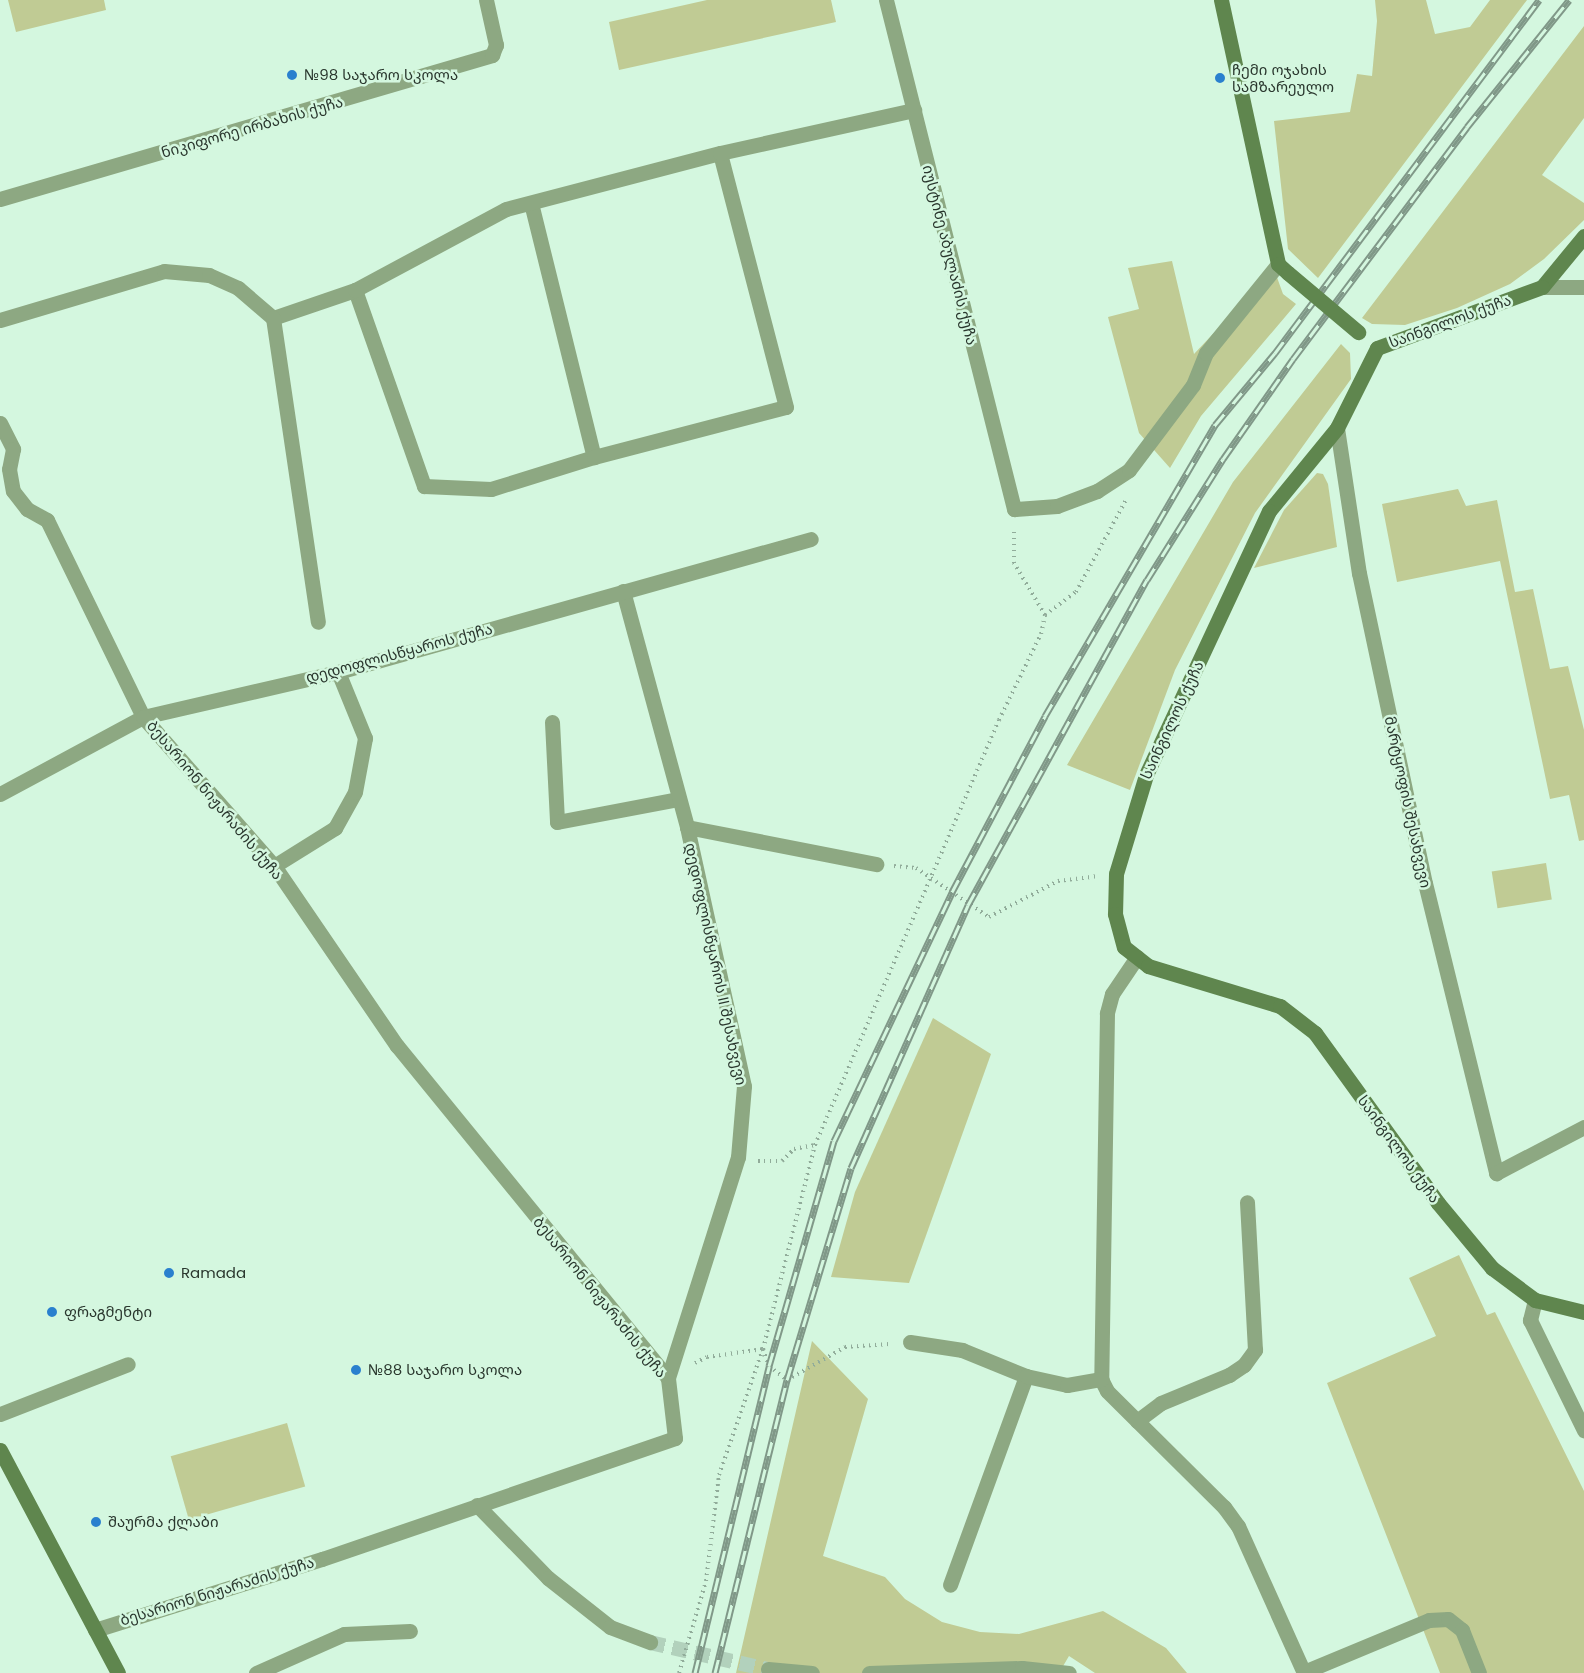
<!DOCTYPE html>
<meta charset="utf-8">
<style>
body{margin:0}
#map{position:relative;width:1584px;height:1673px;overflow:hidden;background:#d4f7df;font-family:Poppins,"Noto Sans Georgian",sans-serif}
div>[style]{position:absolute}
.green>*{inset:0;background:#c0cb94;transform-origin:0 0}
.street-tunnel>*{height:15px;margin-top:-7.5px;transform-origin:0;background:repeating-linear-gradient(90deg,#b2d1bc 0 15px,transparent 0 23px)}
.path>*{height:4px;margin-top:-2px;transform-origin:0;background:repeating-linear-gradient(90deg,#91ac9a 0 1.5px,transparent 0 6px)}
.lane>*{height:15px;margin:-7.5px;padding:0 7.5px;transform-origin:7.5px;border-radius:7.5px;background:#8da882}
.street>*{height:15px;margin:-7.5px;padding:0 7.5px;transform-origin:7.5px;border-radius:7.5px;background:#8da882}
.secondary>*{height:15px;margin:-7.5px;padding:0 7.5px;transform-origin:7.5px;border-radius:7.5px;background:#5f864e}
.rail>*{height:7px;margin-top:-3.5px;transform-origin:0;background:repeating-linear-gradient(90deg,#d4f7df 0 14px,#809888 0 28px);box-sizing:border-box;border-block:2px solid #809888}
.secondary-bridge>*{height:15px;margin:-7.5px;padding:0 7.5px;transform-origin:7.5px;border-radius:7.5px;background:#5f864e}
.dots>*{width:16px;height:16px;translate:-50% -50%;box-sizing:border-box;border:3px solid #d4f7df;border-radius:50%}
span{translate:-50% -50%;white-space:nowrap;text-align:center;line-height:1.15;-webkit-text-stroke:5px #d4f7df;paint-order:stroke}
.poi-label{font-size:15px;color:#2a372e}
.left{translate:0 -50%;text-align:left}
.street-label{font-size:15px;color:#2a372e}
</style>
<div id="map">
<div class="green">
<div style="clip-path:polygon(8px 0,104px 0,106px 10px,16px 32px)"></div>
<div style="clip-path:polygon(707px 0,831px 0,836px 22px,619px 70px,609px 22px)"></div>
<div style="clip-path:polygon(1375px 0,1426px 0,1435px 34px,1470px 27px,1490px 0,1527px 0,1318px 278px,1288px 249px,1274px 121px,1350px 112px,1357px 74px,1372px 76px,1377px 21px)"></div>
<div style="clip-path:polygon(1584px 26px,1584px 118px,1542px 175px,1584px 203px,1584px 220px,1544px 259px,1510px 284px,1457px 308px,1405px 325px,1372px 324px,1362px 318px)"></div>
<div style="clip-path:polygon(1172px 261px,1194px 354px,1274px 269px,1283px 294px,1296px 304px,1201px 416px,1170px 468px,1139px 433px,1108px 317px,1139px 309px,1128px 268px)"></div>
<div style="clip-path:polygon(1341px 344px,1350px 353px,1351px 379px,1255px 513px,1175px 670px,1130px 790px,1067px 765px,1233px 482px)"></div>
<div style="clip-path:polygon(1317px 473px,1323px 474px,1328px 484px,1337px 547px,1254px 568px,1284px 510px)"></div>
<div style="clip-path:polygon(1458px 489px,1466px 506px,1497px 500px,1515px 592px,1533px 589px,1550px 669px,1568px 666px,1584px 730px,1584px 840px,1579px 841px,1569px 795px,1550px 799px,1500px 561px,1397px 582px,1382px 504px)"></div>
<div style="left:1546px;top:863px;width:37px;height:55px;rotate:81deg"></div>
<div style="clip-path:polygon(933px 1018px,991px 1054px,909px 1283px,831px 1277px,855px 1192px)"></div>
<div style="clip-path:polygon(1459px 1255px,1487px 1315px,1495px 1312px,1584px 1491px,1584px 1673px,1440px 1673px,1327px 1383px,1436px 1336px,1409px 1278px)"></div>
<div style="clip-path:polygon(812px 1341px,868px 1399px,823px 1556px,885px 1577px,905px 1599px,942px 1622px,980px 1632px,1019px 1634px,1103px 1611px,1166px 1648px,1187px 1673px,1095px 1673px,1069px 1656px,1059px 1673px,736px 1673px)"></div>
<div style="left:287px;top:1423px;width:66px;height:121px;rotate:74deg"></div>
</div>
<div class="street-tunnel">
<div style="left:650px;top:1642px;width:121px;rotate:12.9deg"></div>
</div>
<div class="path">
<div style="left:1045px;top:615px;width:39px;rotate:-37deg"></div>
<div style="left:1076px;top:592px;width:107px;rotate:-61.5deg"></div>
<div style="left:894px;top:866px;width:22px;rotate:5deg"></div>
<div style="left:916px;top:868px;width:88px;rotate:33.9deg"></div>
<div style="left:989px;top:917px;width:78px;rotate:-27.6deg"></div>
<div style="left:1058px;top:881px;width:39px;rotate:-7deg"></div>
<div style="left:758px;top:1161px;width:24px"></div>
<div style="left:782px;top:1161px;width:17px;rotate:-45deg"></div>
<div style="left:794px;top:1149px;width:21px;rotate:-11deg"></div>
<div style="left:695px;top:1363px;width:13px;rotate:-27deg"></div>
<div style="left:707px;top:1357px;width:57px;rotate:-8.1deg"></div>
<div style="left:763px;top:1349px;width:18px;rotate:71deg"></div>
<div style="left:769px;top:1366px;width:23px;rotate:38deg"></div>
<div style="left:787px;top:1380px;width:67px;rotate:-29.6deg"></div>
<div style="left:845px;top:1347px;width:44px;rotate:-3.9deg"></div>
<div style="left:679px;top:1673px;width:96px;rotate:-73.6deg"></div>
<div style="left:706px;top:1581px;width:107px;rotate:-83deg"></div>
<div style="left:719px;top:1475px;width:133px;rotate:-70.8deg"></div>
<div style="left:763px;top:1349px;width:211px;rotate:-75.7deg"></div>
<div style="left:815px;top:1145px;width:463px;rotate:-66.6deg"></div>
<div style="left:999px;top:720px;width:96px;rotate:-64deg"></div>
<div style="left:1041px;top:634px;width:19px;rotate:-78deg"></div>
<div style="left:1045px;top:615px;width:61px;rotate:-120.8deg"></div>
<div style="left:1014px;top:563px;width:35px;rotate:-90deg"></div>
</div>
<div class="lane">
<div style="left:531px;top:203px;width:262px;rotate:76.1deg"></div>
<div style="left:355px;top:290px;width:208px;rotate:70.6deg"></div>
<div style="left:424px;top:486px;width:67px;rotate:2.6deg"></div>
<div style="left:491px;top:489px;width:108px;rotate:-17.3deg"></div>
<div style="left:594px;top:457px;width:198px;rotate:-14.6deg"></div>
<div style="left:786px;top:407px;width:262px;rotate:-104.6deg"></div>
<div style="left:273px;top:318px;width:87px;rotate:-18.9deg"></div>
<div style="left:355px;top:290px;width:171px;rotate:-28.2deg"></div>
<div style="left:506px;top:209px;width:221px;rotate:-14.7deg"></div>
<div style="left:720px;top:153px;width:199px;rotate:-12.5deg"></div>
<div style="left:0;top:320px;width:171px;rotate:-16.6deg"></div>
<div style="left:164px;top:271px;width:45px;rotate:5.1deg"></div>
<div style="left:209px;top:275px;width:32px;rotate:24deg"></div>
<div style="left:238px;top:288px;width:46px;rotate:40.6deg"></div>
<div style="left:273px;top:318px;width:307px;rotate:81.6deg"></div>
<div style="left:0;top:423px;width:29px;rotate:63deg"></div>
<div style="left:13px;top:449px;width:20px;rotate:101deg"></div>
<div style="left:9px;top:469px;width:22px;rotate:80deg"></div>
<div style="left:13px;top:491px;width:23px;rotate:52deg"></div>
<div style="left:27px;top:509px;width:23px;rotate:29deg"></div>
<div style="left:47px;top:520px;width:219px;rotate:64deg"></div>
<div style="left:1014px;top:509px;width:43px;rotate:-4deg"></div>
<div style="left:1057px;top:506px;width:43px;rotate:-20.6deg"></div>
<div style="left:1097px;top:491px;width:38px;rotate:-33deg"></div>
<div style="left:1129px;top:470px;width:106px;rotate:-53deg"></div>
<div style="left:1193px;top:385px;width:35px;rotate:-68deg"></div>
<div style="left:1206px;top:353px;width:114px;rotate:-51deg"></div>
<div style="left:552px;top:722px;width:100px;rotate:87.1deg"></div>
<div style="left:557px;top:822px;width:124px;rotate:-10.7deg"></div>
<div style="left:687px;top:827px;width:193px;rotate:11.1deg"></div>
<div style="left:274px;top:866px;width:72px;rotate:-31.9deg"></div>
<div style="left:335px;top:828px;width:41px;rotate:-60.9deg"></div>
<div style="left:355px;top:792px;width:55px;rotate:-79.5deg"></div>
<div style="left:365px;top:738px;width:71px;rotate:-112.2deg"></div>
<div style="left:1535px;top:1300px;width:21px;rotate:104deg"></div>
<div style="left:1530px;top:1320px;width:123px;rotate:63.9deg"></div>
<div style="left:910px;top:1342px;width:53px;rotate:8.7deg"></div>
<div style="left:962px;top:1350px;width:69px;rotate:22.1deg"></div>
<div style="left:1026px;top:1376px;width:222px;rotate:110deg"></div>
<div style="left:0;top:1414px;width:137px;rotate:-21.3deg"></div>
<div style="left:1137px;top:1421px;width:30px;rotate:-37deg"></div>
<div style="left:1161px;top:1403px;width:74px;rotate:-22.4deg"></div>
<div style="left:1229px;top:1375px;width:18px;rotate:-34deg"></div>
<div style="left:1244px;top:1365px;width:19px;rotate:-54deg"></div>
<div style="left:1255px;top:1350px;width:148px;rotate:-93.1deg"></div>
<div style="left:1304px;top:1672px;width:135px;rotate:-22.6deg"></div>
<div style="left:1429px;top:1620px;width:19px;rotate:-3deg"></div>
<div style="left:1448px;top:1619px;width:18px;rotate:38deg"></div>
<div style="left:1462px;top:1630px;width:46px;rotate:68.4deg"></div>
<div style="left:256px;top:1673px;width:96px;rotate:-23.9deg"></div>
<div style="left:344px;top:1634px;width:66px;rotate:-2.6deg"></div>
</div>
<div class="street">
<div style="left:886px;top:0;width:525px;rotate:75.88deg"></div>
<div style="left:0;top:199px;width:513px;rotate:-16.31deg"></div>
<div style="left:492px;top:55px;width:11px;rotate:-68deg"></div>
<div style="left:496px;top:45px;width:46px;rotate:-102.5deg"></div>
<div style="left:1542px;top:287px;width:42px"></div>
<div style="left:1337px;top:428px;width:147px;rotate:81.4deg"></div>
<div style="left:1359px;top:573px;width:317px;rotate:78deg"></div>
<div style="left:1425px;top:883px;width:299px;rotate:76.2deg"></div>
<div style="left:1496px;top:1173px;width:99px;rotate:-27.6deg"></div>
<div style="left:623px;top:591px;width:245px;rotate:74.8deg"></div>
<div style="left:687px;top:827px;width:265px;rotate:77.6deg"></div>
<div style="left:744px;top:1086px;width:71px;rotate:94.8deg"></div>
<div style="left:738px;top:1157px;width:232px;rotate:107.6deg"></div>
<div style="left:0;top:794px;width:162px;rotate:-28.3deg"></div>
<div style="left:143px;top:717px;width:200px;rotate:-13deg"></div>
<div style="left:338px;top:672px;width:491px;rotate:-15.7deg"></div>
<div style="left:1137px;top:957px;width:45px;rotate:124deg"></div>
<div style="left:1112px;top:994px;width:20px;rotate:105deg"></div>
<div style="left:1107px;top:1013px;width:366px;rotate:90.9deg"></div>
<div style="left:1101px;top:1379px;width:13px;rotate:63deg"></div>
<div style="left:1107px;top:1391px;width:165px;rotate:44.8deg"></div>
<div style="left:1224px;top:1507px;width:24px;rotate:54deg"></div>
<div style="left:1238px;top:1526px;width:161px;rotate:65.8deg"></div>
<div style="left:1026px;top:1376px;width:42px;rotate:12.4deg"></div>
<div style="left:1067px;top:1385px;width:35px;rotate:-10deg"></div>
<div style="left:477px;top:1505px;width:102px;rotate:45.8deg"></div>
<div style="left:548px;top:1578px;width:79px;rotate:38.3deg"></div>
<div style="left:610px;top:1627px;width:43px;rotate:20.6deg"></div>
<div style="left:95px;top:1630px;width:238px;rotate:-17.4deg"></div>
<div style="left:322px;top:1559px;width:373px;rotate:-18.9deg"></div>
<div style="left:675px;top:1438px;width:60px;rotate:-96.7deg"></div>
<div style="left:668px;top:1378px;width:429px;rotate:-129.2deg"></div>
<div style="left:397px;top:1046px;width:218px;rotate:-124.3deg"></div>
<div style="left:274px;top:866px;width:198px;rotate:-131.3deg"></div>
<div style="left:768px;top:1669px;width:44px;rotate:5.2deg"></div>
<div style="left:869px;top:1673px;width:153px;rotate:-1.9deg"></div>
<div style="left:1022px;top:1668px;width:47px;rotate:6.1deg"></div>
</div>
<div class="secondary">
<div style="left:1221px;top:0;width:270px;rotate:77.8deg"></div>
<div style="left:1278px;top:264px;width:13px;rotate:42deg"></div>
<div style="left:1584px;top:236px;width:66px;rotate:129.5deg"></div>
<div style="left:1542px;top:287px;width:176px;rotate:159.7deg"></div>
<div style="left:1377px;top:348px;width:89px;rotate:116.6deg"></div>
<div style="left:1337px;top:428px;width:107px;rotate:129.3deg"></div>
<div style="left:1269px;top:511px;width:291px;rotate:115deg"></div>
<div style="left:1146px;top:775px;width:103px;rotate:106.9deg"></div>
<div style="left:1116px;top:874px;width:40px;rotate:91.4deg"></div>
<div style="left:1115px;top:914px;width:34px;rotate:75deg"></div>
<div style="left:1124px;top:947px;width:31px;rotate:38deg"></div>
<div style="left:1148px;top:966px;width:138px;rotate:16.9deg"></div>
<div style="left:1280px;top:1006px;width:44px;rotate:37.6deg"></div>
<div style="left:1315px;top:1033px;width:210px;rotate:54.1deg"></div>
<div style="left:1438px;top:1203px;width:85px;rotate:50.3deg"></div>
<div style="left:1492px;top:1268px;width:54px;rotate:36.7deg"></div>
<div style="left:1535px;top:1300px;width:50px;rotate:13.8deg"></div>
<div style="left:0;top:1450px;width:252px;rotate:62.1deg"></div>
</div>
<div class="rail">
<div style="left:695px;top:1673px;width:316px;rotate:-76.4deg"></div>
<div style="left:769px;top:1366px;width:234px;rotate:-73.9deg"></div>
<div style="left:834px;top:1141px;width:276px;rotate:-64.6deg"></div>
<div style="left:952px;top:892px;width:199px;rotate:-62.1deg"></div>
<div style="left:1045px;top:716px;width:337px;rotate:-59.7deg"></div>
<div style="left:1215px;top:425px;width:94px;rotate:-50.2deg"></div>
<div style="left:1275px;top:353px;width:441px;rotate:-53.2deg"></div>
<div style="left:715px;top:1673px;width:302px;rotate:-76.2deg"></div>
<div style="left:787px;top:1380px;width:221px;rotate:-73.2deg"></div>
<div style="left:851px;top:1168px;width:288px;rotate:-66deg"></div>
<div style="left:968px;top:905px;width:371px;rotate:-61.2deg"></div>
<div style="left:1147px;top:580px;width:143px;rotate:-57.9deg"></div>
<div style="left:1223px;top:459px;width:122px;rotate:-55deg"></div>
<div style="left:1293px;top:359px;width:290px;rotate:-53.1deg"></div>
<div style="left:1467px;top:127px;width:163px;rotate:-51.2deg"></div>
</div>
<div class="secondary-bridge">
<div style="left:1288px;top:273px;width:92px;rotate:40.1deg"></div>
</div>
<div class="dots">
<div style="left:292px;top:75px;background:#2a80ce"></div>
<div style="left:1220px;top:78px;background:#2a80ce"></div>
<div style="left:169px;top:1273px;background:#2a80ce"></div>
<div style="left:52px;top:1312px;background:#2a80ce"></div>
<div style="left:356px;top:1370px;background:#2a80ce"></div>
<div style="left:96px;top:1522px;background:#2a80ce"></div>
</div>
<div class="poi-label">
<span class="left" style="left:1232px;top:78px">ჩემი ოჯახის<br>სამზარეულო</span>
<span class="left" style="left:304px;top:75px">№98 საჯარო სკოლა</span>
<span class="left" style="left:181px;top:1273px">Ramada</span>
<span class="left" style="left:64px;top:1312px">ფრაგმენტი</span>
<span class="left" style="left:368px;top:1370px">№88 საჯარო სკოლა</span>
<span class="left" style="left:108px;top:1522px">შაურმა ქლაბი</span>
</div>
<div class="street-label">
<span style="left:252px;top:127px;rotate:-16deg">ნიკიფორე ირბახის ქუჩა</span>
<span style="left:950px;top:255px;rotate:76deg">იუსტინე აბულაძის ქუჩა</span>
<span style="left:1450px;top:321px;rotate:-20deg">საინგილოს ქუჩა</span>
<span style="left:399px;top:653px;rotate:-15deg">დედოფლისწყაროს ქუჩა</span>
<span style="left:1172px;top:720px;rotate:-65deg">საინგილოს ქუჩა</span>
<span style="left:215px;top:800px;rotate:50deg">ბესარიონ ნიჟარაძის ქუჩა</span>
<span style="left:1408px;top:802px;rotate:78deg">მარტყოფის შესახვევი</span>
<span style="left:716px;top:964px;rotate:78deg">დედოფლისწყაროს II შესახვევი</span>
<span style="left:1399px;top:1149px;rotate:54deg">საინგილოს ქუჩა</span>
<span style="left:600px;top:1297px;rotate:51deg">ბესარიონ ნიჟარაძის ქუჩა</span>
<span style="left:217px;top:1591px;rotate:-17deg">ბესარიონ ნიჟარაძის ქუჩა</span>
</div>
</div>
